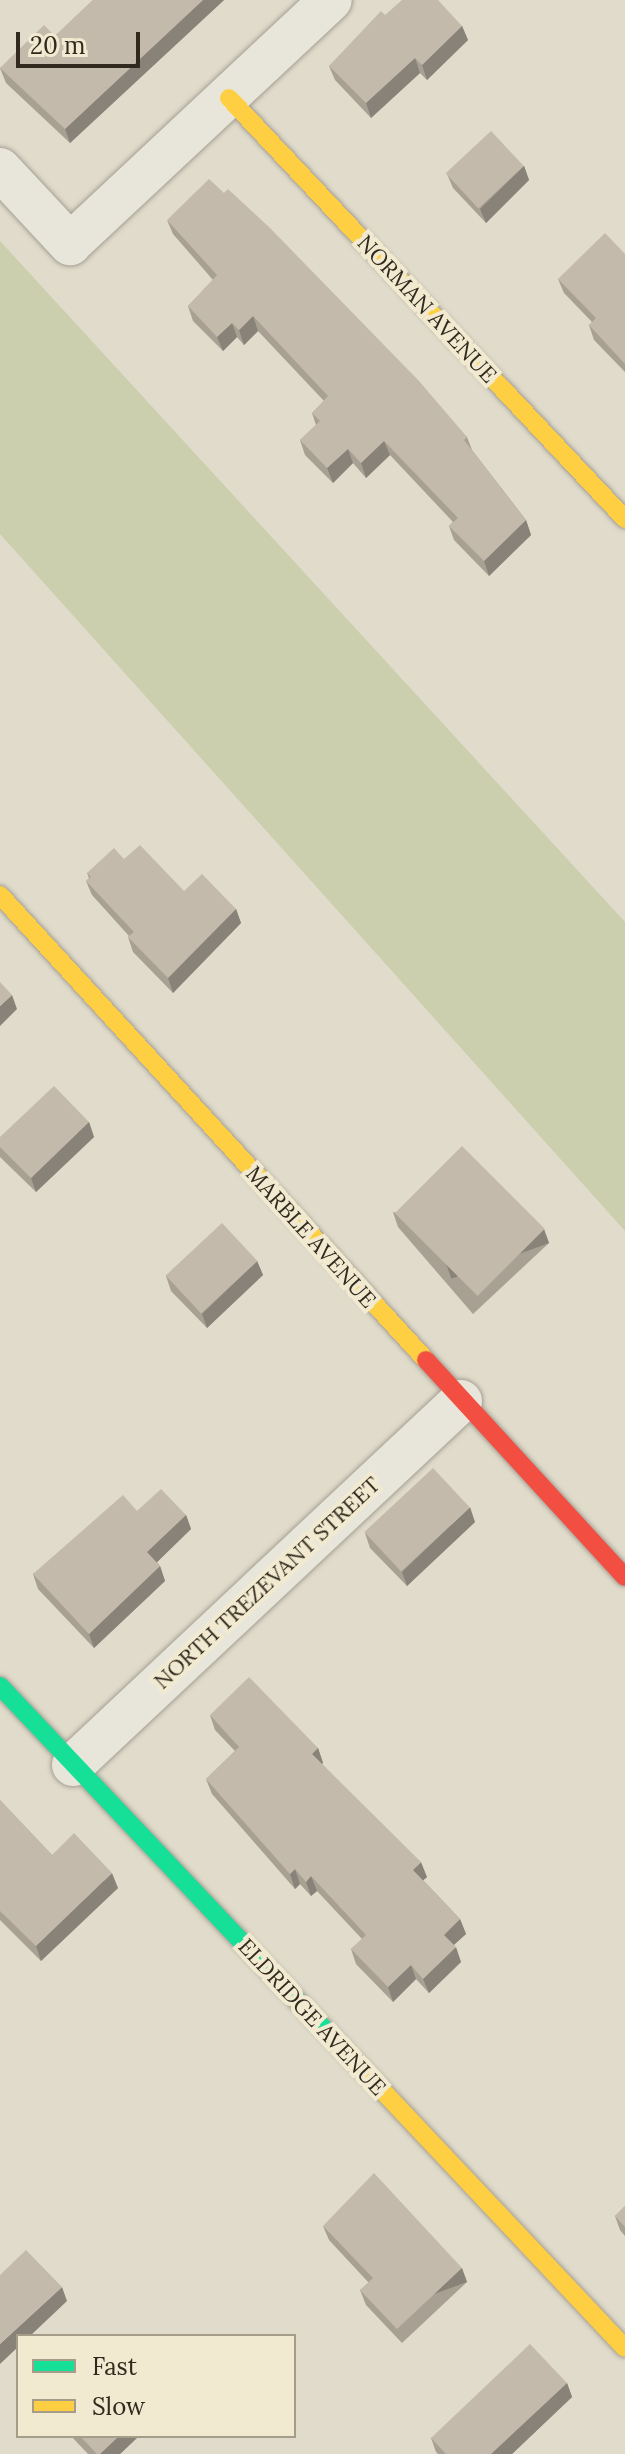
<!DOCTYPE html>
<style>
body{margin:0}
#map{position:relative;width:625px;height:2454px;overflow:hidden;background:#e0dbca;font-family:Lora,serif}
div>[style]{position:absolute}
.green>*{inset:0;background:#cccfae}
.roads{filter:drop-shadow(0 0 2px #a5a094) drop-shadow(0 0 2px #a5a094)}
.street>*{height:42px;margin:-21px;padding:0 21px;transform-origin:21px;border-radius:21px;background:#e8e5db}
.fast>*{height:18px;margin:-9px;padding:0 9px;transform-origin:9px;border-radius:9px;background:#16e098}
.slow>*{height:18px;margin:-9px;padding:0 9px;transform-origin:9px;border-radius:9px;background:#ffcf43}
.jam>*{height:18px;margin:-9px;padding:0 9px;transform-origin:9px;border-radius:9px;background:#f24e42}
.wall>*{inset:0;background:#a8a093}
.shaded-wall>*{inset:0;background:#888278;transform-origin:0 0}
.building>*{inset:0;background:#c3baab;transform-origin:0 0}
span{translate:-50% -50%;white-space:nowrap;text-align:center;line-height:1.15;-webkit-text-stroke:8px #f1ead0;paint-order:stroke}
.street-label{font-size:22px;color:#32291e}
.legend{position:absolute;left:16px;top:2334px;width:280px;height:104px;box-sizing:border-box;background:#f1ead0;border:2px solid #a59d89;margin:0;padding:10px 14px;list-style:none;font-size:24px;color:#32291e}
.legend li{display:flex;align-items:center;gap:16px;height:40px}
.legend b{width:40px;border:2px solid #a59d89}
.scale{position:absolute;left:16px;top:32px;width:124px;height:36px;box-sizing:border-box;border:4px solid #32291e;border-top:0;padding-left:10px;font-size:24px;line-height:28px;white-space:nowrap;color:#32291e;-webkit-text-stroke:6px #f1ead0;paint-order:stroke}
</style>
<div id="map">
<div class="green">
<div style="clip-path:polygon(0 241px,625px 922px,625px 1231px,0 534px)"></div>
</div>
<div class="roads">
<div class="street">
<div style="left:0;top:169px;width:103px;rotate:47deg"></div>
<div style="left:70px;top:244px;width:357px;rotate:-43.1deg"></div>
<div style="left:73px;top:1765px;width:532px;rotate:-43.17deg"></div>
</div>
<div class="fast">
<div style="left:0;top:1686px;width:527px;rotate:46.61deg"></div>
</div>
<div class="slow">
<div style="left:229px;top:98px;width:578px;rotate:46.75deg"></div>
<div style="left:0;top:895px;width:631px;rotate:47.51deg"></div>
<div style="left:362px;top:2069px;width:383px;rotate:46.7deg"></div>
</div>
<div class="jam">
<div style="left:426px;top:1360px;width:294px;rotate:47.5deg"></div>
</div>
</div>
<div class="wall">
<div style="clip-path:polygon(93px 0,224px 0,70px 143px,6px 83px,0 68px,55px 36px)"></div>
<div style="clip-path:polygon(385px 15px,462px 26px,468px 40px,427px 80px,420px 73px,371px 118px,335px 80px,329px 66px)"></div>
<div style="clip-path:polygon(524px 166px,529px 180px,486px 223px,453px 188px,447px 174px)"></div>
<div style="clip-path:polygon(167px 220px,467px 437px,472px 450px,526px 520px,531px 535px,489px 576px,454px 540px,449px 526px,453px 522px,390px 455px,366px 478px,353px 463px,333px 483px,305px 455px,300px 440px,316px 425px,312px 413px,324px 401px,258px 331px,244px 345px,237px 337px,223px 351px,193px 321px,188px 306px,213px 280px,173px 234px)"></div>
<div style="clip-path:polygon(625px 254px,625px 372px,594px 340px,589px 325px,592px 322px,564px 293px,558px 279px)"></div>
<div style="clip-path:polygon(124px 859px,184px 891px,236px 909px,241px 923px,173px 993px,133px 952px,128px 937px,129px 936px,92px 895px,86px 881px,89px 878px,87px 873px)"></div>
<div style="clip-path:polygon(89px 1122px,94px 1137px,36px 1192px,0 1157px,0 1137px)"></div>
<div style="clip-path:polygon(393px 1212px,549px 1243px,473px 1314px,398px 1227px)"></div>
<div style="clip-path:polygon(257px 1261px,263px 1275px,207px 1328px,171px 1291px,166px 1276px)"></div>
<div style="clip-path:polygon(137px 1511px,186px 1515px,191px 1529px,157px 1562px,160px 1566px,165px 1581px,94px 1648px,38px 1589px,33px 1574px)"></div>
<div style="clip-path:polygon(475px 1522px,407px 1586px,370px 1548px,365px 1533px)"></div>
<div style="clip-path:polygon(210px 1715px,318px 1748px,323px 1763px,322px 1764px,427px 1877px,423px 1880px,460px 1919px,466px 1934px,454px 1945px,461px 1962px,429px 1993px,416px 1979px,393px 2002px,356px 1964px,351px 1949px,362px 1939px,317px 1891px,311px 1896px,300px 1884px,295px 1889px,212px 1794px,206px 1779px,235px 1751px,215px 1730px)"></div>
<div style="clip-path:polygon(0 1800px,52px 1855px,118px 1888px,41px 1961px,0 1920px)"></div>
<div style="clip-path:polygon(625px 2206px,625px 2236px,620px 2230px,615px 2216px)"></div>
<div style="clip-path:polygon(323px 2226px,467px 2282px,402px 2343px,366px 2305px,360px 2290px,369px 2283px,329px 2240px)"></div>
<div style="clip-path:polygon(567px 2383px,572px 2397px,512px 2454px,438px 2454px,436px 2452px,431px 2438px)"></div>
<div style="clip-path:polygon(71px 2436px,139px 2436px,120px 2454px,88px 2454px)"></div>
</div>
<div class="shaded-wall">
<div style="clip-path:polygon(203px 0,224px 0,70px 143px,65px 129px)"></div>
<div style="clip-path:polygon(462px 26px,468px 40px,427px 80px,422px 65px)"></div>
<div style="clip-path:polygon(415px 58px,420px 73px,371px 118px,366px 103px)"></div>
<div style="clip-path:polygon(524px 166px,529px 180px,486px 223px,480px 209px)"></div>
<div style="clip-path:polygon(253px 316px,258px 331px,244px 345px,239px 330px)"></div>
<div style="clip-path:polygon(232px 323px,237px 337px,223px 351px,217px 337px)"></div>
<div style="clip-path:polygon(384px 441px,390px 455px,366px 478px,361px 463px)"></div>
<div style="clip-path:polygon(348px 449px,353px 463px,333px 483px,327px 468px)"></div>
<div style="clip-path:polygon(526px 520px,531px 535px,489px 576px,484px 561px)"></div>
<div style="clip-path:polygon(236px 909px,241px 923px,173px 993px,168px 978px)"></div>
<div style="clip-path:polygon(12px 995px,17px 1009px,0 1026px,0 1006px)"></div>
<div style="clip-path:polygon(89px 1122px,94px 1137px,36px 1192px,31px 1178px)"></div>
<div style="left:544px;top:1229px;width:15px;height:104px;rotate:70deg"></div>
<div style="clip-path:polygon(257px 1261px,263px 1275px,207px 1328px,202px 1314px)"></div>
<div style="clip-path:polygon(470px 1507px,475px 1522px,407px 1586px,402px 1572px)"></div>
<div style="clip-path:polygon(186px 1515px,191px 1529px,152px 1567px,147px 1552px)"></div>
<div style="clip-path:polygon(160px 1566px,165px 1581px,94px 1648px,89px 1634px)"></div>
<div style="clip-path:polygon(318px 1748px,323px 1763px,317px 1768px,312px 1754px)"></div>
<div style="clip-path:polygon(421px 1862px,427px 1877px,418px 1885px,413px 1870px)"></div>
<div style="clip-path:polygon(295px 1869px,300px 1884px,295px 1889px,290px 1874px)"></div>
<div style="clip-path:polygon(112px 1873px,118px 1888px,41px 1961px,36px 1946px)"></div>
<div style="clip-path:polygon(311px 1876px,317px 1891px,311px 1896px,306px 1882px)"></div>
<div style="clip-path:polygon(460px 1919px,466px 1934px,449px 1949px,444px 1935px)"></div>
<div style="clip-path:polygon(456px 1947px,461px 1962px,429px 1993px,423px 1979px)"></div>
<div style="clip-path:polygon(411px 1965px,416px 1979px,393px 2002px,388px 1987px)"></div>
<div style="left:462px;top:2268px;width:15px;height:89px;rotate:70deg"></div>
<div style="clip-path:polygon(62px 2287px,67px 2301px,30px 2336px,18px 2336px,18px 2347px,0 2364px,0 2344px)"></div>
<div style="clip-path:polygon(567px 2383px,572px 2397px,512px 2454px,491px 2454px)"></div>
<div style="clip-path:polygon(119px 2436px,139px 2436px,120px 2454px,100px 2454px)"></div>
</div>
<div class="building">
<div style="clip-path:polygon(93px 0,203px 0,65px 129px,0 68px,44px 25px,55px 36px)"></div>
<div style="clip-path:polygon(402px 0,438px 0,462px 26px,422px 65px,415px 58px,366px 103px,329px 66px,381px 11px,385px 15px)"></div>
<div style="left:491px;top:131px;width:48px;height:62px;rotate:47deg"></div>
<div style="clip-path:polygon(209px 179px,224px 193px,228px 189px,270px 228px,419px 381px,467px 437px,464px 440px,526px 520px,484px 561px,449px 526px,458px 518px,384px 441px,361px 463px,348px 449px,327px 468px,300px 440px,320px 421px,312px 413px,328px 396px,253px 316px,239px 330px,232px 323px,217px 337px,188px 306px,217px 275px,167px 220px)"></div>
<div style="clip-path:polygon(605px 233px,625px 254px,625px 364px,589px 325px,596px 318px,558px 279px)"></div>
<div style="clip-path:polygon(140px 845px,184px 891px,202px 874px,236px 909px,168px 978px,128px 937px,134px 932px,86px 881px,91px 877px,87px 873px,114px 848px,124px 859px)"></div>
<div style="clip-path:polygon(0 982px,12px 995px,0 1006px)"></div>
<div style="clip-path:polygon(54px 1086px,89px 1122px,31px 1178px,0 1147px,0 1137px)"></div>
<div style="left:462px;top:1146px;width:117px;height:95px;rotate:45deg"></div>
<div style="left:222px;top:1223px;width:52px;height:77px;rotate:47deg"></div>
<div style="left:433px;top:1468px;width:54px;height:94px;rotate:47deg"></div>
<div style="clip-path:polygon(161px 1489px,186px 1515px,147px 1552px,160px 1566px,89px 1634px,33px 1574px,123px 1495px,137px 1511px)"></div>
<div style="clip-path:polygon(249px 1677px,318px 1748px,312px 1754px,421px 1862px,413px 1870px,460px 1919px,444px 1935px,456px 1947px,423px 1979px,411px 1965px,388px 1987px,351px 1949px,366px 1935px,311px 1876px,306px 1882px,295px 1869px,290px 1874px,206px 1779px,239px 1747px,210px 1715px)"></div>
<div style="clip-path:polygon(0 1800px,52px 1855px,74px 1833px,112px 1873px,36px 1946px,0 1911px)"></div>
<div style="clip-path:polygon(374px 2173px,462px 2268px,397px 2329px,360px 2290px,373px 2278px,323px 2226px)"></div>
<div style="clip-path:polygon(625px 2206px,625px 2227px,615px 2216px)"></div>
<div style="clip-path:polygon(26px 2250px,62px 2287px,0 2344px,0 2275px)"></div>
<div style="clip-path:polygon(530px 2344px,567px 2383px,491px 2454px,446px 2454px,431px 2438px)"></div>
<div style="clip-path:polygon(80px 2436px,119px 2436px,100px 2454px,97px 2454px)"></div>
</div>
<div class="street-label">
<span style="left:427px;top:309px;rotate:47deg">NORMAN AVENUE</span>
<span style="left:311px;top:1237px;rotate:48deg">MARBLE AVENUE</span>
<span style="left:267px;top:1583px;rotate:-43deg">NORTH TREZEVANT STREET</span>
<span style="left:312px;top:2017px;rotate:47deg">ELDRIDGE AVENUE</span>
</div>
<ul class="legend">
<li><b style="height:10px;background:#16e098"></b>Fast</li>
<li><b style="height:10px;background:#ffcf43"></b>Slow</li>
</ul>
<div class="scale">20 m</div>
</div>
